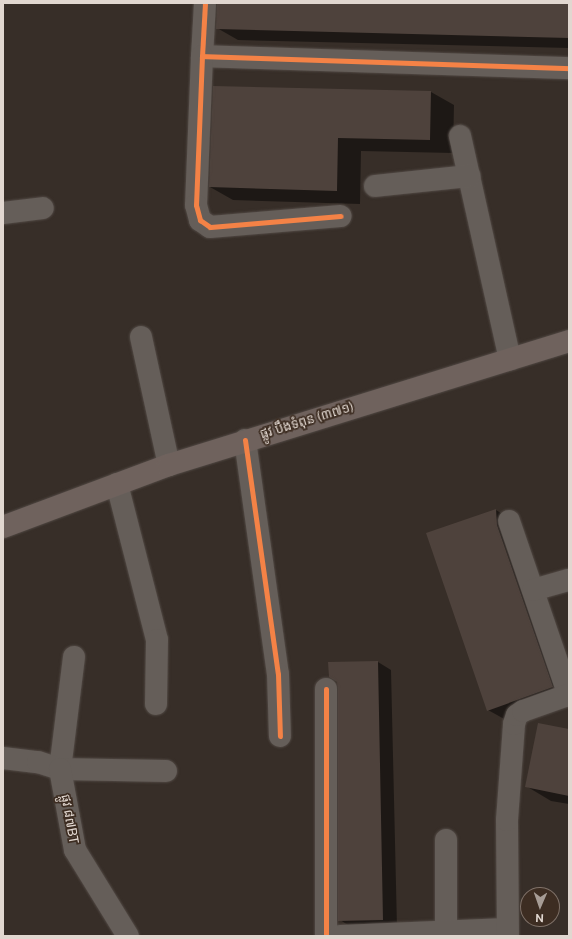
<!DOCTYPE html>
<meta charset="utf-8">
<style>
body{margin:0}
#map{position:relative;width:572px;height:939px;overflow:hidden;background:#372e28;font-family:"Public Sans","Noto Sans Khmer",sans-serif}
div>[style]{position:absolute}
.shadow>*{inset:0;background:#0007}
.building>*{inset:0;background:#4e423c}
.roads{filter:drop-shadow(0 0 1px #514944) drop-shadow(0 0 1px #514944)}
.minor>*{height:22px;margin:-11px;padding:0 11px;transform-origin:11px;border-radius:11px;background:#655e59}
.major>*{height:22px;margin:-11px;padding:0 11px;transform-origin:11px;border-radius:11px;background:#6f625d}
.cycleway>*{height:5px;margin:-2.5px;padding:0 2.5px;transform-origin:2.5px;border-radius:2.5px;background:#f48246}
span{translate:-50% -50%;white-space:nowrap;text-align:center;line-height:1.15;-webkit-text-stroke:3.5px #3d2d22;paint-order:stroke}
.street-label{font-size:13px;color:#e1d7d0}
.frame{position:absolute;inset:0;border:4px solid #e1d7d0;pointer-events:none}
.north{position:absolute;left:520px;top:887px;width:40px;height:40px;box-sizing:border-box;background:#3d2d22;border:1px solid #7f7168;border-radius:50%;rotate:182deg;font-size:11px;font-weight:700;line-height:16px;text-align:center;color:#e1d7d0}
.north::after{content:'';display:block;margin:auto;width:14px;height:18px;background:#a69c95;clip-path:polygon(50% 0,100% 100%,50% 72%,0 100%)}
</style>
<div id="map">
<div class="shadow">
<div style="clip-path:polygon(218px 3px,569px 3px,569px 48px,238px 40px,217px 28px)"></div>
<div style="clip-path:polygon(431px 92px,454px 105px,453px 153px,361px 151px,360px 204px,233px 200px,210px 187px)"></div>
<div style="clip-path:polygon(496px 510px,520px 525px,569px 678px,513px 724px,488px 710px)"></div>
<div style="clip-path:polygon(378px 662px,391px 670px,397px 927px,353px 928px,340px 920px)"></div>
<div style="clip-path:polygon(569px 730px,569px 804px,551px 801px,526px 786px)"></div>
</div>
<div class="building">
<div style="clip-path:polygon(217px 3px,569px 3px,569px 38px,216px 29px)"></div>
<div style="clip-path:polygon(213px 86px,431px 91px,430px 140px,338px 138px,337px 191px,209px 187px)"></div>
<div style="clip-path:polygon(496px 509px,497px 525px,553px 687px,487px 711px,426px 533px)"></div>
<div style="clip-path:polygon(378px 661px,383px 920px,338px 921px,338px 689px,337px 682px,329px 677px,328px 662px)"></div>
<div style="clip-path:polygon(538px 723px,569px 729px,569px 796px,525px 787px)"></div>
</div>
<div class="roads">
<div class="minor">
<div style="left:205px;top:3px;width:53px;rotate:93.2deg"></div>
<div style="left:202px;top:56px;width:367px;rotate:1.9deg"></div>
<div style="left:202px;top:56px;width:149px;rotate:92.3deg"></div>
<div style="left:196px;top:205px;width:16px;rotate:75deg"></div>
<div style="left:200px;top:220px;width:12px;rotate:35deg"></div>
<div style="left:210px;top:227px;width:131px;rotate:-4.8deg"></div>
<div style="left:460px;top:136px;width:229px;rotate:77.4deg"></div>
<div style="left:375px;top:186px;width:95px;rotate:-6.1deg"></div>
<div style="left:3px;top:213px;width:40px;rotate:-7.1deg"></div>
<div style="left:141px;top:337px;width:131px;rotate:77.7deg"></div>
<div style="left:245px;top:440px;width:236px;rotate:82deg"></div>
<div style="left:278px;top:674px;width:62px;rotate:88.2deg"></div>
<div style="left:117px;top:484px;width:161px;rotate:75.6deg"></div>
<div style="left:157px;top:640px;width:64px;rotate:90.9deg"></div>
<div style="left:509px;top:521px;width:185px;rotate:71.1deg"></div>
<div style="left:533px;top:590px;width:37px;rotate:-16deg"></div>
<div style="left:74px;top:657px;width:113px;rotate:97.1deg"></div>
<div style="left:60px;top:769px;width:106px;rotate:1.1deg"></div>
<div style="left:326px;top:689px;width:247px;rotate:90deg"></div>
<div style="left:3px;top:758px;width:35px;rotate:7deg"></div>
<div style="left:38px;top:762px;width:23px;rotate:18deg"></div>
<div style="left:60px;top:769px;width:82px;rotate:79.5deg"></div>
<div style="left:75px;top:850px;width:101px;rotate:58.4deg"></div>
<div style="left:446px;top:840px;width:92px;rotate:90deg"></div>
<div style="left:340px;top:936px;width:167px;rotate:-2.4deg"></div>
<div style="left:508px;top:936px;width:116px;rotate:-90.5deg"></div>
<div style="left:507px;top:820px;width:96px;rotate:-85.8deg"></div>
<div style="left:514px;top:724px;width:9px;rotate:-72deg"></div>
<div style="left:517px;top:715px;width:7px;rotate:-34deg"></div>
<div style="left:523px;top:711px;width:48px;rotate:-19.6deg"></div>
</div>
<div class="major">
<div style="left:3px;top:527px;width:177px;rotate:-20.5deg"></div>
<div style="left:169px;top:465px;width:419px;rotate:-17.2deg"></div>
</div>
</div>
<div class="cycleway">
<div style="left:205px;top:3px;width:53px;rotate:93.2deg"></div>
<div style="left:202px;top:56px;width:367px;rotate:1.9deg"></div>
<div style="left:202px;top:56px;width:149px;rotate:92.3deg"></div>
<div style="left:196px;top:205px;width:16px;rotate:75deg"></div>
<div style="left:200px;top:220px;width:12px;rotate:35deg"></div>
<div style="left:210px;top:227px;width:131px;rotate:-4.8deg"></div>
<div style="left:245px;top:440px;width:236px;rotate:82deg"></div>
<div style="left:278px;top:674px;width:62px;rotate:88.2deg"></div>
<div style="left:326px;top:689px;width:247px;rotate:90deg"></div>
</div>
<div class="street-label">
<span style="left:307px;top:421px;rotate:-17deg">ផ្លូវ បឹងទំពុន (៣៧១)</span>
<span style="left:69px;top:819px;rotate:80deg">ផ្លូវ ៨៧BT</span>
</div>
<div class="frame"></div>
<div class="north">N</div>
</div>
